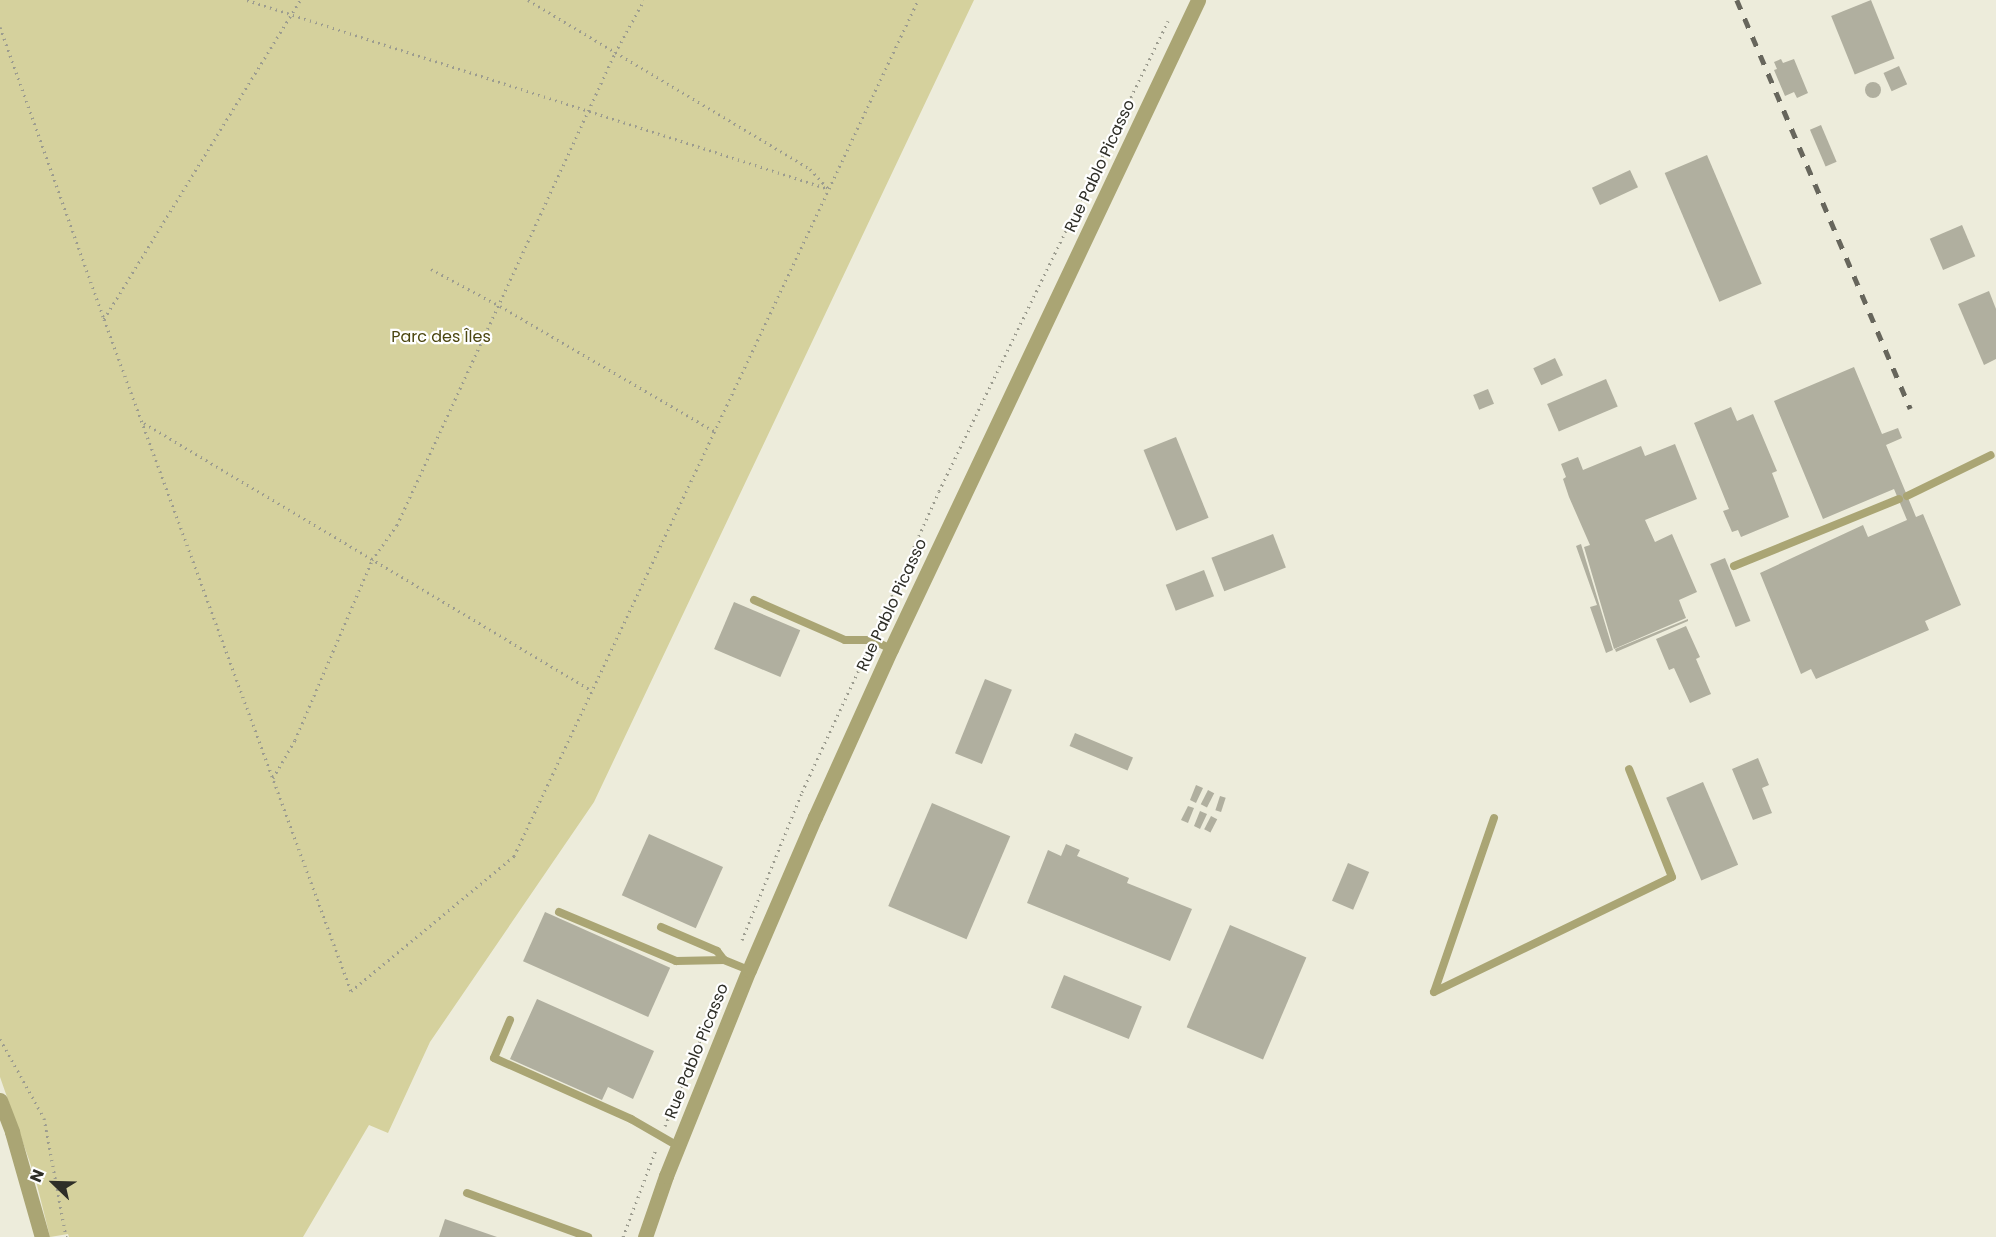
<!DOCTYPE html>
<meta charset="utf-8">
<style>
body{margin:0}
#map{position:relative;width:1996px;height:1237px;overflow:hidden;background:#edecdb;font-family:Poppins,sans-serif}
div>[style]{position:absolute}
.green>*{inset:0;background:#d5d19d}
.building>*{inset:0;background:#b0af9f;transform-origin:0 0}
.round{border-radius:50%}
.path>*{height:3px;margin-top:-1.5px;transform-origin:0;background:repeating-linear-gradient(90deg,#9c9c8f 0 1.5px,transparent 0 6px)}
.service>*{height:8px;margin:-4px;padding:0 4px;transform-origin:4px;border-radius:4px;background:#aaa574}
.minor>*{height:15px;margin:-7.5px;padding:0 7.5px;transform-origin:7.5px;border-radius:7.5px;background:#aaa574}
.tertiary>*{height:15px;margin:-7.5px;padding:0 7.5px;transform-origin:7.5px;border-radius:7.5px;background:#aaa574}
.rail>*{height:4.5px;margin-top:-2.25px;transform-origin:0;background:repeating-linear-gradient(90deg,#67665c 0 10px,transparent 0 20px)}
span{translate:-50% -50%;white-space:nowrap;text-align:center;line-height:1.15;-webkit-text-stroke:4.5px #fff;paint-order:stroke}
.street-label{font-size:16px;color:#2e2e27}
.park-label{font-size:16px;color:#4b4610}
.north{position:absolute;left:24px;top:1153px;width:60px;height:60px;-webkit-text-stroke:4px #fff;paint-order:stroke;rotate:293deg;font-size:16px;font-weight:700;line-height:24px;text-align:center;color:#2e2e27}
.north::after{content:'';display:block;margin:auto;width:21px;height:27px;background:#2e2e27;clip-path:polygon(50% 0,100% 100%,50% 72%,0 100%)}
</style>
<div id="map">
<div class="green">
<div style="clip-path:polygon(0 0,974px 0,594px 802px,430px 1042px,388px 1133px,369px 1125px,303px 1237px,69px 1237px,68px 1234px,50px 1237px,35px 1177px,0 1077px)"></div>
</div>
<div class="building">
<div style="left:1871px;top:0;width:63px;height:43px;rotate:68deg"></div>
<div style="clip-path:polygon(1781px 59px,1783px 63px,1794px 59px,1808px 93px,1797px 98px,1794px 92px,1785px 96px,1774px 70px,1777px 69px,1774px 62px)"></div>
<div style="left:1899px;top:66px;width:20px;height:17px;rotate:66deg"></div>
<div class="round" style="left:1865px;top:82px;width:16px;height:16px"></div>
<div style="left:1821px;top:125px;width:40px;height:12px;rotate:67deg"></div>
<div style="left:1707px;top:155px;width:140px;height:46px;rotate:67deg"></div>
<div style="left:1630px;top:170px;width:19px;height:42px;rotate:65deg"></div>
<div style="left:1962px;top:225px;width:34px;height:35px;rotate:67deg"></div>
<div style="clip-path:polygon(1989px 291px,1996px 309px,1996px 359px,1984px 365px,1958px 304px)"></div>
<div style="left:1555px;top:358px;width:19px;height:24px;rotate:65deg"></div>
<div style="clip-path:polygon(1854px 367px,1882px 434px,1898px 428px,1902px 438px,1886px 445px,1916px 517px,1923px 514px,1961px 605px,1925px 621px,1929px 630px,1816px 679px,1811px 669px,1801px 674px,1760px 573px,1863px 525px,1868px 537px,1907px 520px,1894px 489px,1823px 519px,1774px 401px)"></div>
<div style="left:1606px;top:379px;width:30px;height:64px;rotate:67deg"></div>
<div style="left:1488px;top:389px;width:16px;height:16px;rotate:68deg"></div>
<div style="clip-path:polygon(1731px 407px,1737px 421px,1753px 414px,1777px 471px,1772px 473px,1789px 517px,1741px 537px,1738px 530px,1732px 532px,1723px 511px,1729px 509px,1694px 423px)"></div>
<div style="left:1176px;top:437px;width:87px;height:35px;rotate:68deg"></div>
<div style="clip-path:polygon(1675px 444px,1697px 499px,1645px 520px,1655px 542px,1672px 534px,1697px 592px,1679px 600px,1686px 618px,1614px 649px,1584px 547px,1590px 545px,1569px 497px,1563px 479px,1566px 477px,1561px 464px,1578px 457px,1583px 470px,1641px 446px,1645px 456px)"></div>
<div style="left:1273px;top:534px;width:36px;height:66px;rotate:69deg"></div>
<div style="clip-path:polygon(1581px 544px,1613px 650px,1606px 653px,1590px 607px,1597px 605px,1576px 546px)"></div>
<div style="left:1725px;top:558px;width:68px;height:16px;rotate:68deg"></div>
<div style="left:1204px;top:570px;width:28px;height:41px;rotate:69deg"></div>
<div style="left:734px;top:602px;width:72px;height:51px;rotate:23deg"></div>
<div style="clip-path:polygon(1688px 619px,1688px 621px,1616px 652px,1615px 649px)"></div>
<div style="clip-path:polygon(1686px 626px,1700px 657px,1696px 659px,1711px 694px,1690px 703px,1674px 668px,1669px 670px,1656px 639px)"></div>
<div style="left:985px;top:679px;width:29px;height:80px;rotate:22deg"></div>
<div style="left:1075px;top:733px;width:63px;height:14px;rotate:23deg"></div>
<div style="clip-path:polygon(1758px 758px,1769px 785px,1762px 788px,1772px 813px,1753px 820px,1732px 769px)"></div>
<div style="left:1703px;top:782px;width:90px;height:40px;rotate:67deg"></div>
<div style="clip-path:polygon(1196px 785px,1203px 788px,1196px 803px,1190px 800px)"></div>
<div style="left:1208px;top:790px;width:7px;height:16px;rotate:27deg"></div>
<div style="left:1220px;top:796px;width:6px;height:15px;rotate:18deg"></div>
<div style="left:932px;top:803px;width:85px;height:112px;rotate:23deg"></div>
<div style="clip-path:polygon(1188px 806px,1194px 808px,1188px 823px,1181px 820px)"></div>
<div style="clip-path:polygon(1200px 811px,1207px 814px,1200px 829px,1194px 826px)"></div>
<div style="left:1211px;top:816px;width:7px;height:15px;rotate:27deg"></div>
<div style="left:649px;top:834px;width:81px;height:67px;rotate:24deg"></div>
<div style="clip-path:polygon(1066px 844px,1080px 850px,1077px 856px,1129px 878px,1127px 883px,1192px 909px,1170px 961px,1027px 903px,1048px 850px,1061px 856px)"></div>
<div style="left:1348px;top:863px;width:23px;height:41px;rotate:23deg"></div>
<div style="left:545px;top:912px;width:137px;height:54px;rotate:24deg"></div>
<div style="left:1230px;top:925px;width:83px;height:111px;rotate:23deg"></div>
<div style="left:1064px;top:975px;width:84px;height:35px;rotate:22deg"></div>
<div style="clip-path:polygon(537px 999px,654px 1051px,633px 1099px,608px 1087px,602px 1100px,510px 1059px)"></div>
<div style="clip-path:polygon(445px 1219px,497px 1237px,439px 1237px)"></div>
</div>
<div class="path">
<div style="left:247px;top:0;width:612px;rotate:17.99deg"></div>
<div style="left:528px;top:0;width:329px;rotate:30.9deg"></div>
<div style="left:810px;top:169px;width:26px;rotate:47deg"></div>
<div style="left:0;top:27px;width:310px;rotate:70.4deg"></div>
<div style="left:104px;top:319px;width:716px;rotate:69.82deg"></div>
<div style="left:351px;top:991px;width:212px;rotate:-39.6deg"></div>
<div style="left:514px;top:856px;width:947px;rotate:-64.73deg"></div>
<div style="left:431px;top:269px;width:78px;rotate:28.2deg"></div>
<div style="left:500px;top:306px;width:248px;rotate:30.3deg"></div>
<div style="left:104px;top:319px;width:374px;rotate:-58.4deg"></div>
<div style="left:144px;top:423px;width:521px;rotate:30.85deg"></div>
<div style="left:877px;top:629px;width:151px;rotate:-65.8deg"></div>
<div style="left:939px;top:491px;width:523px;rotate:-64.02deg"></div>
<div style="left:273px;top:778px;width:44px;rotate:-59.9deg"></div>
<div style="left:295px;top:740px;width:196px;rotate:-66.8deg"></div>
<div style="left:372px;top:560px;width:43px;rotate:-54.5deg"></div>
<div style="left:397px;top:525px;width:520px;rotate:-65.21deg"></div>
<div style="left:615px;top:53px;width:60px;rotate:-61.3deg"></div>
<div style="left:742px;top:940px;width:160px;rotate:-67.9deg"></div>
<div style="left:802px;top:792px;width:154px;rotate:-65.1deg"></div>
<div style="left:0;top:1039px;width:90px;rotate:60.9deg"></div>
<div style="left:44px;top:1118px;width:121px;rotate:79.5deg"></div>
<div style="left:665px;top:1126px;width:107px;rotate:-67.5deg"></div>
<div style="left:623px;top:1237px;width:94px;rotate:-69.4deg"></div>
</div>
<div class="service">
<div style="left:1907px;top:496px;width:93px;rotate:-26deg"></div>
<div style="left:1734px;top:566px;width:178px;rotate:-22.1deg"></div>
<div style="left:754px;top:600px;width:99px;rotate:23.7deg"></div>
<div style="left:845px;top:640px;width:27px"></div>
<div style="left:872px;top:640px;width:21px;rotate:25deg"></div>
<div style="left:1494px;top:818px;width:184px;rotate:109deg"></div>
<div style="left:1434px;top:992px;width:264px;rotate:-25.8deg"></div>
<div style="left:1672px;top:877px;width:116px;rotate:-111.7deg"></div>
<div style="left:559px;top:912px;width:127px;rotate:22.7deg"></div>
<div style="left:676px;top:961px;width:48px;rotate:-1.2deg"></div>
<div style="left:724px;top:960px;width:27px;rotate:22deg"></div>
<div style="left:661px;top:927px;width:61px;rotate:23.2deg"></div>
<div style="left:717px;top:951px;width:11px;rotate:52deg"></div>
<div style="left:510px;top:1020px;width:41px;rotate:112.8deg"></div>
<div style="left:494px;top:1058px;width:150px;rotate:24deg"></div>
<div style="left:631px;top:1119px;width:54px;rotate:29.9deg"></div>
<div style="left:467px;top:1193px;width:129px;rotate:20deg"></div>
</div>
<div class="minor">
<div style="left:645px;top:1237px;width:65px;rotate:-71deg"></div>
<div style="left:666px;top:1176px;width:222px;rotate:-68.1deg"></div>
<div style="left:749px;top:970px;width:167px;rotate:-66.7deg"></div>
<div style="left:815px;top:817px;width:184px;rotate:-65.7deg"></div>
<div style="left:891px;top:649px;width:718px;rotate:-64.68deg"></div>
</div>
<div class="tertiary">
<div style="left:0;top:1100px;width:34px;rotate:69deg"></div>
<div style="left:12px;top:1132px;width:109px;rotate:74.1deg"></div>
</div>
<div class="rail">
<div style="left:1737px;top:0;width:444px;rotate:67deg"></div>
</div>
<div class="street-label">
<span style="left:1100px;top:166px;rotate:-65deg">Rue Pablo Picasso</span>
<span style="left:892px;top:605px;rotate:-65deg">Rue Pablo Picasso</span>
<span style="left:697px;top:1051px;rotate:-68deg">Rue Pablo Picasso</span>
</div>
<div class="park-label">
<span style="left:441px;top:337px">Parc des Îles</span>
</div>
<div class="north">N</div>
</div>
